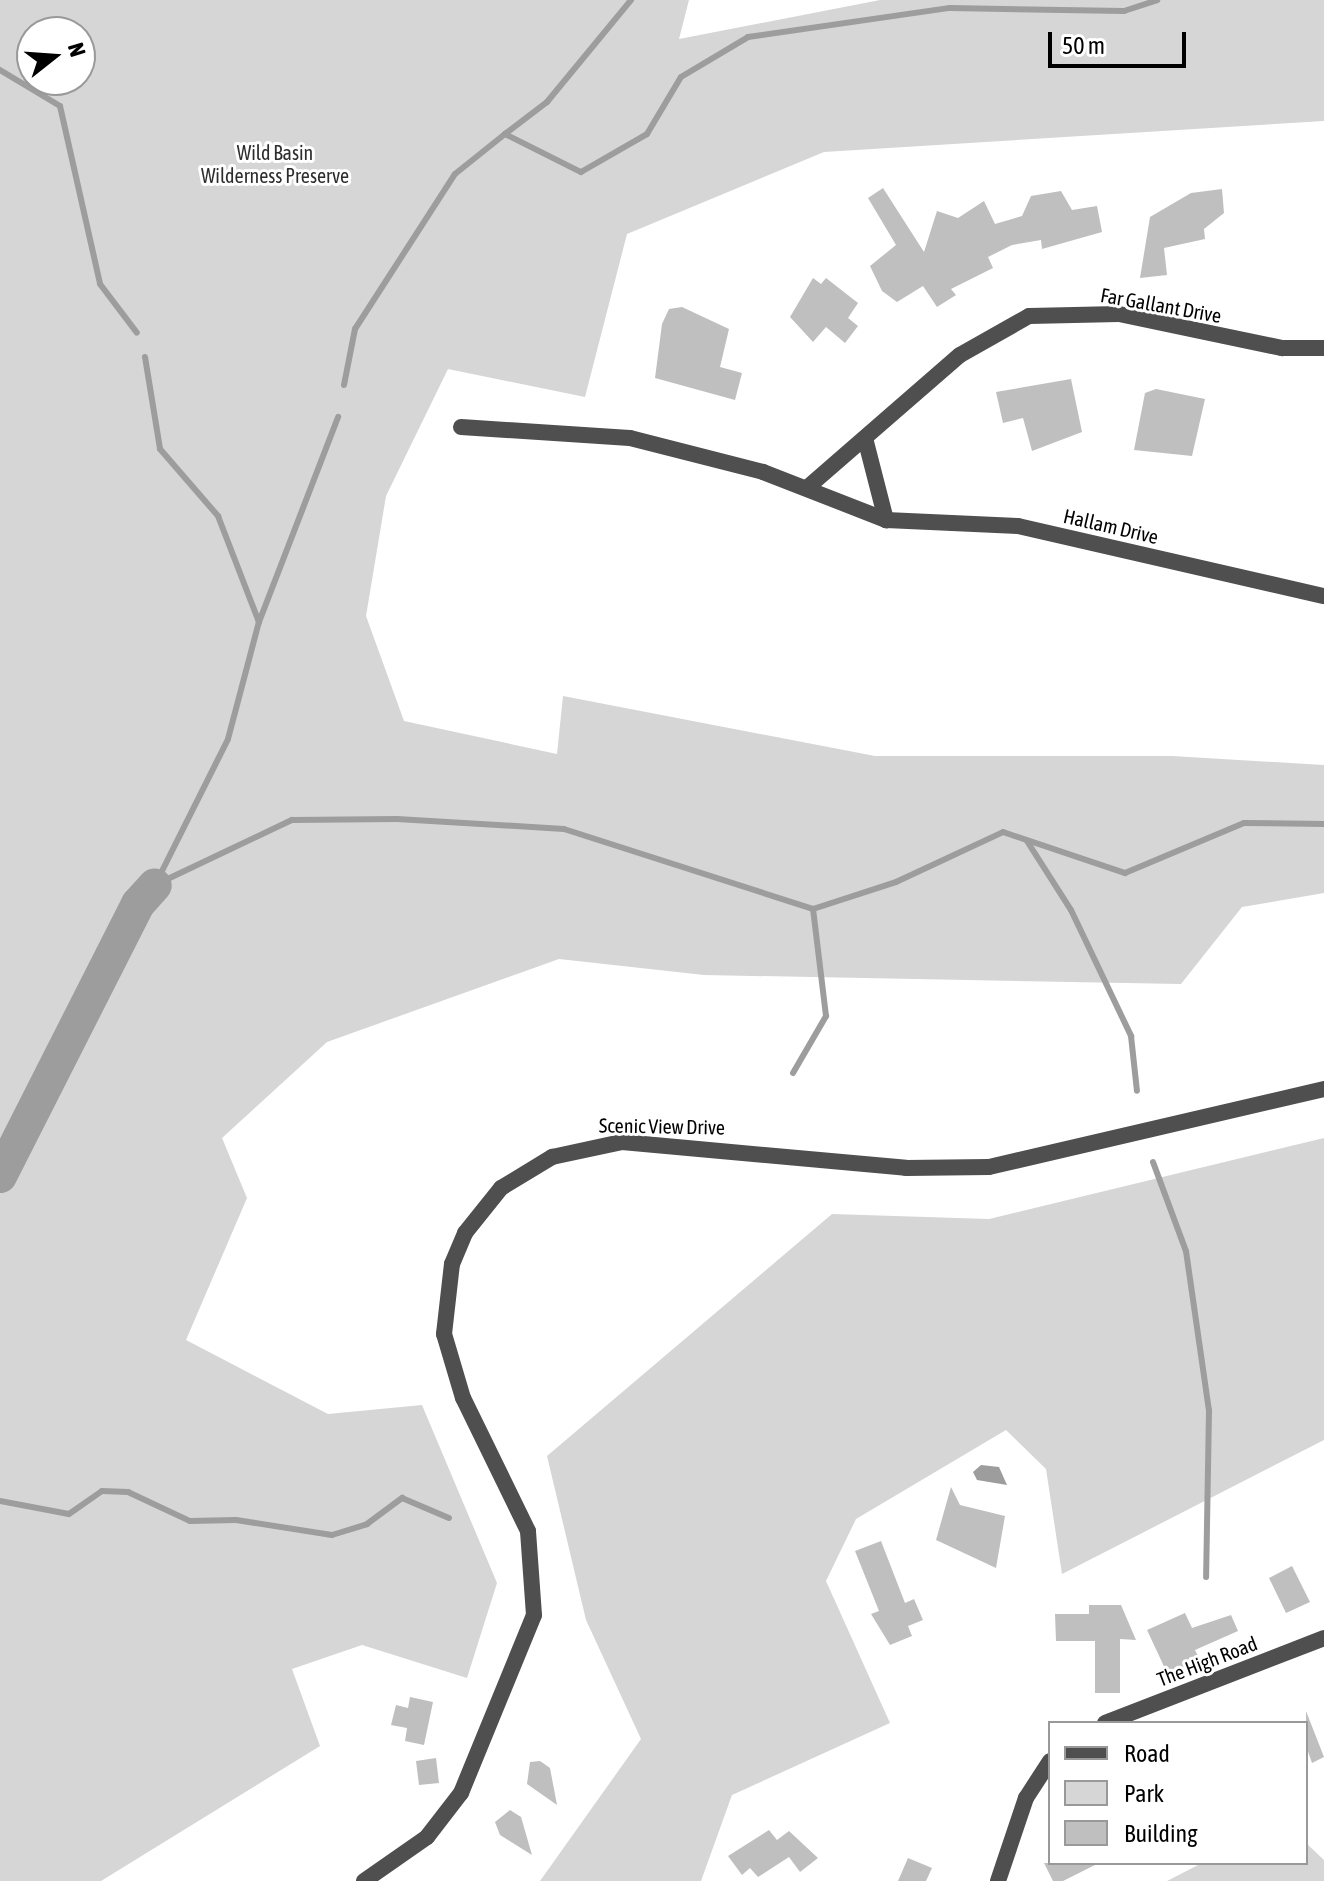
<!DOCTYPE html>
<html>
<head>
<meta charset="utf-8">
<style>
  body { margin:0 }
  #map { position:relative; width:1324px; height:1881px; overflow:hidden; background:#fff; font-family:"Asap Condensed",sans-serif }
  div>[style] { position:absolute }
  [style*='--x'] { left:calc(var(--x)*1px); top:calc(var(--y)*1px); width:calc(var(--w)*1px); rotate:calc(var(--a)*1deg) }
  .green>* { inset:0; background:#d6d6d6 }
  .water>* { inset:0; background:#9d9d9d }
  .stream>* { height:6px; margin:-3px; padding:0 3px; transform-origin:3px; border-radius:3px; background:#9d9d9d }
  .river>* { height:34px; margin:-17px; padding:0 17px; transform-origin:17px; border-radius:17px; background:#9d9d9d }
  .building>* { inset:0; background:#bfbfbf }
  .minor>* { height:16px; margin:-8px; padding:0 8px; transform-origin:8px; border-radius:8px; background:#4f4f4f }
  span { translate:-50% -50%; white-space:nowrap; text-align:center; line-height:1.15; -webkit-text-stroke:6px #fff; paint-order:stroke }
  .park-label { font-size:20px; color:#2d2d2d }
  .street-label { font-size:20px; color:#000 }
  .legend { position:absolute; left:1048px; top:1721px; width:260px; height:144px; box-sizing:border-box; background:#fff; border:2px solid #999; margin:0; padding:10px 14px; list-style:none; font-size:24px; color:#000 }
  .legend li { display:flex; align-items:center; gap:16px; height:40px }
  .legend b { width:40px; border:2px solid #999 }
  .north { position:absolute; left:16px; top:16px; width:80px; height:80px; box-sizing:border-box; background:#fff; border:2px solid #999; border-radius:50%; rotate:73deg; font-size:22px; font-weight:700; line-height:32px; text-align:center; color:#000 }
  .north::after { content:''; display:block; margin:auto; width:28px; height:36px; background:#000; clip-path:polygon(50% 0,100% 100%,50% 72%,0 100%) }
  .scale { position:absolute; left:1048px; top:32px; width:138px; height:36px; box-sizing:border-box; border:4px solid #000; border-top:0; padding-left:10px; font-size:24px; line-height:28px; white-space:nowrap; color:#000; -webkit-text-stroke:6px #fff; paint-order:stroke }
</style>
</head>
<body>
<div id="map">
  <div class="green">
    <div style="clip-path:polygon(evenodd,0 0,689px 0,679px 39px,880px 0,1324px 0,1324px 121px,824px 152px,627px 234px,585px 397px,448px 369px,386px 496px,366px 616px,404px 721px,557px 754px,563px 696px,875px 756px,1172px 756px,1324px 765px,1324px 893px,1242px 907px,1181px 984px,704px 975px,559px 959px,327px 1042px,222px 1138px,247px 1198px,186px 1340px,328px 1414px,422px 1405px,497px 1583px,467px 1678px,362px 1645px,292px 1669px,320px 1746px,101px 1881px,0 1881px,0 0,32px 32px,80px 32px,80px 80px,32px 80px,32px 32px)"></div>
    <div style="clip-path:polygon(1324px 1138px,1324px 1440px,1062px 1574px,1046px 1469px,1006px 1430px,856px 1519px,826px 1581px,890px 1723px,732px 1795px,701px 1881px,540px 1881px,641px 1739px,586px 1620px,547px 1456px,832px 1214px,989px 1219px)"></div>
    <div style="clip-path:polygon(1306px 1843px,1324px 1860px,1324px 1881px,1167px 1881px,1202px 1863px,1306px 1863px)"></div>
  </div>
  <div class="water">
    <div style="clip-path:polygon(981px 1465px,999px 1467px,1007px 1485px,977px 1480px,973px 1472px)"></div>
  </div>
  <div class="stream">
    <div style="--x:0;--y:70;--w:70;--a:31"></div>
    <div style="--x:60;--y:106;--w:182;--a:77.3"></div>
    <div style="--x:100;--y:284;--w:61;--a:52.9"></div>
    <div style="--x:505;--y:134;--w:53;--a:-37.3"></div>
    <div style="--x:547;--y:102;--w:132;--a:-50.5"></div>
    <div style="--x:145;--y:357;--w:93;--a:80.7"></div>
    <div style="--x:160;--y:449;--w:89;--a:49.1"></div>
    <div style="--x:218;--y:516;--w:114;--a:68.9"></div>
    <div style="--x:344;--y:385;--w:57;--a:-78.9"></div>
    <div style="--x:355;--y:329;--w:184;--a:-57.2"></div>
    <div style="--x:455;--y:174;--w:64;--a:-38.7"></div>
    <div style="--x:505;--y:134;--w:85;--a:26.6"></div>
    <div style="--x:581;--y:172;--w:76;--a:-29.9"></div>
    <div style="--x:647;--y:134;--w:66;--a:-59.2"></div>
    <div style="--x:681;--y:77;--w:78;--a:-30.8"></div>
    <div style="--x:748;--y:37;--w:204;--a:-8.2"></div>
    <div style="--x:950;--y:8;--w:174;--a:1"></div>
    <div style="--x:1124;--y:11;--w:35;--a:-18"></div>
    <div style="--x:1027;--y:841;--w:82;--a:57.5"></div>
    <div style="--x:1071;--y:910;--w:140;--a:64.5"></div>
    <div style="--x:1131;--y:1036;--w:55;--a:83.8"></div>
    <div style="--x:155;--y:885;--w:152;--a:-25.4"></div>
    <div style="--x:292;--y:820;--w:105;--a:-0.5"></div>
    <div style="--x:397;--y:819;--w:167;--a:3.4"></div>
    <div style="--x:564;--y:829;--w:262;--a:17.8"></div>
    <div style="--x:813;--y:909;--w:87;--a:-18"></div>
    <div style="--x:896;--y:882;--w:118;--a:-25"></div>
    <div style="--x:1003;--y:832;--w:129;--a:18.6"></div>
    <div style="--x:1125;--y:873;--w:129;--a:-22.8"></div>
    <div style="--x:1244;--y:823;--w:80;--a:0.7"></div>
    <div style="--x:155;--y:885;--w:163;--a:-63.4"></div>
    <div style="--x:228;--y:739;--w:121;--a:-75.2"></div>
    <div style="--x:259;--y:622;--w:220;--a:-68.9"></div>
    <div style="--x:793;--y:1073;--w:66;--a:-59.9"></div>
    <div style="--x:826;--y:1016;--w:108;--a:-96.9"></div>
    <div style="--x:1153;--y:1162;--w:95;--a:69.7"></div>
    <div style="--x:1186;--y:1251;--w:162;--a:81.8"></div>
    <div style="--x:1209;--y:1411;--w:166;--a:91"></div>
    <div style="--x:0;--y:1501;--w:70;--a:10.7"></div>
    <div style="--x:69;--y:1514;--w:40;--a:-34.9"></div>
    <div style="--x:102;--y:1491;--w:26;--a:2"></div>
    <div style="--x:128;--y:1492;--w:68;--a:25.1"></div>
    <div style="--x:190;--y:1521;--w:46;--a:-1.2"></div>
    <div style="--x:236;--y:1520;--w:97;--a:8.9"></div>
    <div style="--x:332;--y:1535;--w:37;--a:-17"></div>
    <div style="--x:367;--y:1524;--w:44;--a:-36.6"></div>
    <div style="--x:402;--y:1498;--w:51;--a:23.1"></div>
  </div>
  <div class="river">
    <div style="--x:0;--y:1176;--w:305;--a:-63.1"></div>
    <div style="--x:138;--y:904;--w:25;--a:-48"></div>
  </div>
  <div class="building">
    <div style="clip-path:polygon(883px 188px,924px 252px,937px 211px,958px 218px,984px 201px,995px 224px,1022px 216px,1031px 196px,1061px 191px,1072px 210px,1097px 206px,1102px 232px,1042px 249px,1041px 240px,1012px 245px,988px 257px,993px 268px,951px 289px,956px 295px,937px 307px,923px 286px,897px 302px,882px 291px,870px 266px,896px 245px,868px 198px)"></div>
    <div style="clip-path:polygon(1222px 189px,1224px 213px,1204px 229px,1205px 239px,1164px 248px,1167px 275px,1140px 278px,1150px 217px,1191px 193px)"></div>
    <div style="clip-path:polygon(813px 278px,821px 284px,826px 278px,858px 303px,848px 318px,858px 326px,845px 343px,826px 327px,813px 342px,790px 317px)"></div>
    <div style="clip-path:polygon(682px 307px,729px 329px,720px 367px,742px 373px,735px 400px,655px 378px,662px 324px,669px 309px)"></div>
    <div style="clip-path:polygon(1071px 379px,1082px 432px,1032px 451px,1023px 418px,1003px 423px,996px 392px)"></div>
    <div style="clip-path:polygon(1156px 389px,1205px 399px,1192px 456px,1134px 450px,1145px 393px)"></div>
    <div style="clip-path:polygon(951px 1487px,960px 1505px,1005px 1516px,996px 1568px,936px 1540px)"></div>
    <div style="clip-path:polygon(881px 1541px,905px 1603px,914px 1599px,923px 1620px,908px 1626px,912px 1636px,890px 1645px,871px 1614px,879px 1611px,855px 1551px)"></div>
    <div style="clip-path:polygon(1292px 1566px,1310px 1602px,1286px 1613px,1269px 1578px)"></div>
    <div style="clip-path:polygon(1089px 1605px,1121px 1605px,1136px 1640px,1120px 1639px,1120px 1693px,1095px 1693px,1095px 1641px,1056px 1641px,1055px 1614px,1089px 1614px)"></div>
    <div style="clip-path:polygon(1185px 1613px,1192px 1628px,1231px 1615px,1238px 1631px,1195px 1650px,1200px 1660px,1168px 1675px,1147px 1630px)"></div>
    <div style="clip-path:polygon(410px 1697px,433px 1702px,424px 1745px,405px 1741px,407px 1728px,391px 1725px,396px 1705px,408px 1708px)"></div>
    <div style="clip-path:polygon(1306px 1711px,1324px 1757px,1312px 1763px,1306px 1746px)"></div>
    <div style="clip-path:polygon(436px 1758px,439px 1783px,419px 1785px,416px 1761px)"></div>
    <div style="clip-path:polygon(540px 1761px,550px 1768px,557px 1805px,527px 1784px,530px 1762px)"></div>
    <div style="clip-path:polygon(510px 1810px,521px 1817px,532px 1855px,500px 1835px,495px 1822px)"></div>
    <div style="clip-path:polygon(769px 1830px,777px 1840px,789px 1831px,818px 1858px,800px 1872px,789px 1857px,758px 1877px,750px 1868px,742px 1875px,728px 1856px)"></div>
    <div style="clip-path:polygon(908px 1858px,932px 1868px,926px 1881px,898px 1881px)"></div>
    <div style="clip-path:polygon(1044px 1863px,1099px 1863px,1063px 1881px,1053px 1881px)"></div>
  </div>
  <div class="minor">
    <div style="--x:461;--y:427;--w:169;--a:3.7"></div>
    <div style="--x:630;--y:438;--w:137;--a:14.3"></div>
    <div style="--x:763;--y:472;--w:132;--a:21.3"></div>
    <div style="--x:886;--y:520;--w:132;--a:2.6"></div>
    <div style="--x:1018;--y:526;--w:314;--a:12.9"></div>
    <div style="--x:866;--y:442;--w:81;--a:75.6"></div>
    <div style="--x:808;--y:487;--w:201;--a:-41"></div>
    <div style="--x:960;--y:355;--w:79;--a:-29.5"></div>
    <div style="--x:1029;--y:316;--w:90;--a:-1.3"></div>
    <div style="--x:1119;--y:314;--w:167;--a:11.8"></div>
    <div style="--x:1282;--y:348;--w:42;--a:0"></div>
    <div style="--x:1105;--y:1723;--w:235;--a:-21.2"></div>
    <div style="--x:364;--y:1881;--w:77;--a:-34.9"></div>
    <div style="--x:427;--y:1837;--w:56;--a:-52.3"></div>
    <div style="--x:461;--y:1793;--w:192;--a:-67.7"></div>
    <div style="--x:534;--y:1615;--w:84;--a:-94.1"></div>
    <div style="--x:528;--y:1531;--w:148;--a:-116"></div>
    <div style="--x:463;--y:1398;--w:67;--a:-106.5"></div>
    <div style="--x:444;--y:1334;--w:70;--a:-83.5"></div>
    <div style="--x:452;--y:1264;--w:34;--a:-67"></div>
    <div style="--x:465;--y:1233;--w:58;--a:-51.3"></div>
    <div style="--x:501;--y:1188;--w:60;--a:-31.3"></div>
    <div style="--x:552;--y:1157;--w:72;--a:-12.1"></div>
    <div style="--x:622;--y:1142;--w:285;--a:5.2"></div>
    <div style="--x:906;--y:1168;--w:83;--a:-0.7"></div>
    <div style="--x:989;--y:1167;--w:344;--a:-13.1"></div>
    <div style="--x:998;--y:1881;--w:88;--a:-71.4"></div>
    <div style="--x:1026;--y:1798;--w:44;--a:-57"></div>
  </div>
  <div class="park-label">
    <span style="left:275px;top:164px">Wild Basin<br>Wilderness Preserve</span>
  </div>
  <div class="street-label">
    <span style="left:1161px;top:305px;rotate:10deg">Far Gallant Drive</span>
    <span style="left:1111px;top:526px;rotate:13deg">Hallam Drive</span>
    <span style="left:662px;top:1126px;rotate:1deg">Scenic View Drive</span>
    <span style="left:1207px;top:1661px;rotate:-21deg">The High Road</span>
  </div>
  <ul class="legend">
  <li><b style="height:10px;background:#4f4f4f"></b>Road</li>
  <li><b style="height:22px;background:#d6d6d6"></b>Park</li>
  <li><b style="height:22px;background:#bfbfbf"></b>Building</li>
  </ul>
  <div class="north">N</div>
  <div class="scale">50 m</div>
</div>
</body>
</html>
